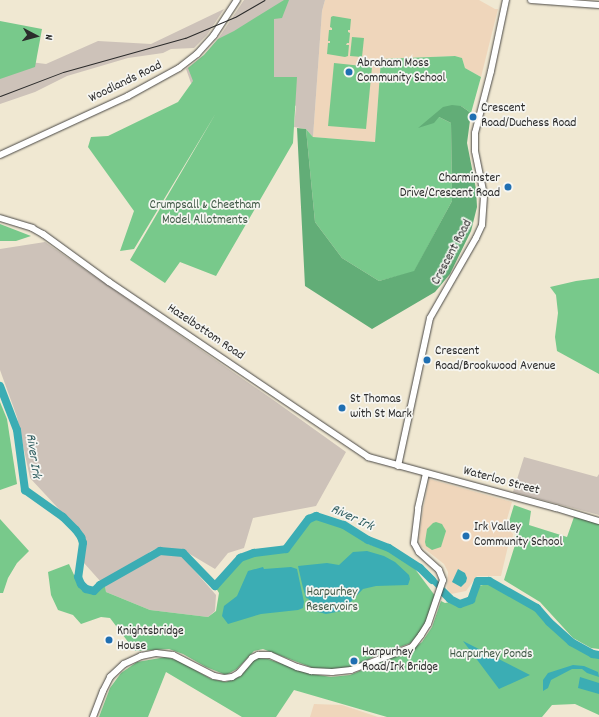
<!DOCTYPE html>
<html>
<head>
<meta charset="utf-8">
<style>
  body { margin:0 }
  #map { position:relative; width:599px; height:717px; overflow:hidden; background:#f0e8d2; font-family:Dekko,sans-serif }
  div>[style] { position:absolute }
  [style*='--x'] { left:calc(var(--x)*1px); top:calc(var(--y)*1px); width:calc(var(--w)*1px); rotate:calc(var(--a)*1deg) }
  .built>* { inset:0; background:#efd6bb }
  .industrial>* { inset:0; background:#cdc2b9 }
  .green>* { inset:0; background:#78c98b }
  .forest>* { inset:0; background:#62ad77 }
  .water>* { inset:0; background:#3badb4 }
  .river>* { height:8px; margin:-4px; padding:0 4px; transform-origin:4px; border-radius:4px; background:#3badb4 }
  .roads { filter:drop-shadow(0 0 1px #494744) drop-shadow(0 0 1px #494744) }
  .secondary>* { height:6px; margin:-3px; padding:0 3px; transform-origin:3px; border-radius:3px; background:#fff }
  .tram>* { height:1px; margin:-0.5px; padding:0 0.5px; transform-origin:0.5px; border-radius:0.5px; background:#2b2b2b }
  .dots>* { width:11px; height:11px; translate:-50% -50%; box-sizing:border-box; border:2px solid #f6f6f2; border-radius:50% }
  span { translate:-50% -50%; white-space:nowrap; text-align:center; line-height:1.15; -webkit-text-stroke:3.5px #f6f6f2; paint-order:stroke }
  .poi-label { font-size:13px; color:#2b2b2b }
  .left { translate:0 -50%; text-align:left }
  .right { translate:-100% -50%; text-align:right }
  .street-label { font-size:13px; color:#2b2b2b }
  .park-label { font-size:13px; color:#425a48 }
  .water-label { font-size:14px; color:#315f62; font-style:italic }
  .north { position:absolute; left:16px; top:16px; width:40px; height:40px; -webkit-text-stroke:3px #f6f6f2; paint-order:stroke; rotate:96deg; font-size:11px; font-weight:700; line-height:16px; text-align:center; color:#2b2b2b }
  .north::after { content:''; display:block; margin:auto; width:14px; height:18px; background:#2b2b2b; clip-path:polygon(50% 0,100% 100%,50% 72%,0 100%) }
</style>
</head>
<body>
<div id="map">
  <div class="built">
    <div style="clip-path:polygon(325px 0,479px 0,495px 9px,498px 9px,481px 77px,465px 68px,462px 58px,455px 56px,381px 59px,375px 142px,313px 137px,322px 11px)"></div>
    <div style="clip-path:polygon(429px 479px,512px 502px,505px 526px,513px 534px,512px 542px,508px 546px,501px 576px,477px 576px,466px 591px,451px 594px,447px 589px,448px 572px,444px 564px,421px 546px,419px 538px,423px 510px)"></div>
    <div style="clip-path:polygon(314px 704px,342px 705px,378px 717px,310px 717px)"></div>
  </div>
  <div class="industrial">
    <div style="clip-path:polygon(244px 0,325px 0,322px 11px,313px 137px,306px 129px,294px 127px,296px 106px,240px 73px,191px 83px,186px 69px,204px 55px,218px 39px)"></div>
    <div style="clip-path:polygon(224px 9px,207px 35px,194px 48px,171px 49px,163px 53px,128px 58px,67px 76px,35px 92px,0 104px,0 71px,30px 62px,46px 64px,98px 41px,151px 44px)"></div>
    <div style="clip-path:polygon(45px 242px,272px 399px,346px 452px,316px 506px,253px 518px,244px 548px,228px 553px,215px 569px,183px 550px,158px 548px,151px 551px,138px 562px,101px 582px,84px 563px,84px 536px,30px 478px,17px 417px,0 370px,0 249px)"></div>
    <div style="clip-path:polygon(524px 457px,597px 477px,599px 474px,599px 515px,513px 492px)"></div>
    <div style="clip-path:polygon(158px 553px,180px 554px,216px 595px,215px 611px,208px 617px,150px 610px,106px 592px,105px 586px,128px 571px,141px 565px)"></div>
  </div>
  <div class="green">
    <div style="clip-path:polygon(284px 0,289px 0,282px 18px,274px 19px,274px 77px,297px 77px,293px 143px,216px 276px,180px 262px,165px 283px,130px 260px,216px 113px,134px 249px,120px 251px,134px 211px,88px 147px,91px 137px,108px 136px,178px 102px,193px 81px,188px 68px,204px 55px,218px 39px,234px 31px)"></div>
    <div style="clip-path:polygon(333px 16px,351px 19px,350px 30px,348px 30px,348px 32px,350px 33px,349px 43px,347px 43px,346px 45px,349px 45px,348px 56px,345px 57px,327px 54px,328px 43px,330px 43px,330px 41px,328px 41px,329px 30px,332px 30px,332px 28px,330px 27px,331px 17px)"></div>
    <div style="clip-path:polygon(0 21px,42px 29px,35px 67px,0 79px)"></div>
    <div style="clip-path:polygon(352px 37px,364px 38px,362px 57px,350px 56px)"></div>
    <div style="clip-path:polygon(455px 56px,462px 58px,465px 68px,481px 77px,471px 113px,461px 106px,439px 117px,451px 123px,452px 201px,414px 272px,379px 281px,342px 258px,315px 222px,306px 129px,313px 137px,375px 142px,381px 59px)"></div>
    <div style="clip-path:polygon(334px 63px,372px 67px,366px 129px,328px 126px)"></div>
    <div style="clip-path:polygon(0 224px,31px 236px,16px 241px,0 241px)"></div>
    <div style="clip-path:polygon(599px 278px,599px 374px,557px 351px,555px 337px,558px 313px,556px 295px,550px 287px,576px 281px)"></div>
    <div style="clip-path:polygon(0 402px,7px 419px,17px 484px,0 490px)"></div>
    <div style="clip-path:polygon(514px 505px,531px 511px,529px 525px,567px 537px,574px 517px,599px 523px,599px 649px,591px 648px,573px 638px,540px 602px,504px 580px,515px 545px,516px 533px,508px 525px)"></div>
    <div style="clip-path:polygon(0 519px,29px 551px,17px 563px,8px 578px,3px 593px,0 593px)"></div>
    <div style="clip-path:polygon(317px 519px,343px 528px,368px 544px,390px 551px,415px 569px,436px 597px,423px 628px,411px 643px,375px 656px,352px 668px,336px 670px,313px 668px,263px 649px,254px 651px,237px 669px,226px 675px,206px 667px,183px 654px,169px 649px,135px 651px,110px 618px,101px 617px,81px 624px,73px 615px,58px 610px,51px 595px,48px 572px,69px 564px,80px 588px,100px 588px,105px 586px,106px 592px,150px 610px,208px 617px,216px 611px,219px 593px,216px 588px,241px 560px,253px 555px,287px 551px,309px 522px)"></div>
    <div style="clip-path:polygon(436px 522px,442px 524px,446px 531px,441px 547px,432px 550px,426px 546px,425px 542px,427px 529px,433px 523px)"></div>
    <div style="clip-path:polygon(488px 584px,535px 609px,570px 645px,592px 657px,599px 657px,599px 715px,575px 704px,552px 705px,542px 717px,387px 717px,294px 690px,276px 717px,242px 717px,166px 672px,148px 717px,99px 717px,110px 688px,121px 673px,137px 662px,166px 657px,179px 661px,211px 679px,226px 682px,241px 676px,255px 658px,268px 659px,312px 674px,331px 677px,350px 675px,414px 648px,422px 642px,432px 627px,441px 601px,445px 603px,466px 599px,478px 586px)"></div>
  </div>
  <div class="forest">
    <div style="clip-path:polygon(452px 105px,461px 106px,471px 113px,467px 143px,476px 189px,477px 207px,471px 231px,450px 274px,435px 292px,372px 329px,305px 286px,297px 128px,306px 129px,315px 222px,342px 258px,379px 281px,414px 271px,452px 201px,451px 123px,439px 117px,434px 123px,418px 128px,443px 107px)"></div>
  </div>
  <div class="water">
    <div style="clip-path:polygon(367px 551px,384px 556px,395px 562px,409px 575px,410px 579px,408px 585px,376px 586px,363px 589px,342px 611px,326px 614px,307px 609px,309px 599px,306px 598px,303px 588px,298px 566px,327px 563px,339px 565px,353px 552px)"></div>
    <div style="clip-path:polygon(263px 567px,264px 569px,291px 567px,297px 569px,304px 602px,303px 608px,298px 610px,261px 614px,228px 624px,222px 616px,224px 606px,237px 596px,248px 571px)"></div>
    <div style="clip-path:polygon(458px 569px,465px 573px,467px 578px,466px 582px,461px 587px,452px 582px)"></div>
    <div style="clip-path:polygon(427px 570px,453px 596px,450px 602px,424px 575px)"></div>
    <div style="clip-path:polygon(463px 641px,530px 675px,499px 689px)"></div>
    <div style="clip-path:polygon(573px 665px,584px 666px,598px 672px,599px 677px,587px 673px,582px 669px,572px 669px,551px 680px,548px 688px,543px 691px,543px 680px,548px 673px)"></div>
    <div style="clip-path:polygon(580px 677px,599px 683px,599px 694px,578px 688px)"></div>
  </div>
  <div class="river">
    <div style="--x:0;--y:386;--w:47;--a:68.9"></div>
    <div style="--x:17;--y:430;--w:61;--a:82.4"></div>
    <div style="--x:25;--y:490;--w:47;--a:35.4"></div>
    <div style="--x:63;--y:517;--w:18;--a:45"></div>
    <div style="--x:76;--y:530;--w:9;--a:54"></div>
    <div style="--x:81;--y:537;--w:6;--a:72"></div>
    <div style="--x:83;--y:543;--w:34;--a:98"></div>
    <div style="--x:78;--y:577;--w:8;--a:67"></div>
    <div style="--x:81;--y:584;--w:7;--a:45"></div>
    <div style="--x:86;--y:589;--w:8;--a:14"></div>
    <div style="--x:94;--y:591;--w:8;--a:-45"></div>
    <div style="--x:100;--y:585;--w:69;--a:-29.5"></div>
    <div style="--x:160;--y:551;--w:23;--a:5"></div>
    <div style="--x:183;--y:553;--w:46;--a:45.9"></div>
    <div style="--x:215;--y:586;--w:38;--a:-48"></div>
    <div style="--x:240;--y:558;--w:15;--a:-20"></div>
    <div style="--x:254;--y:553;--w:32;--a:-7"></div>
    <div style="--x:286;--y:549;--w:38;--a:-53"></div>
    <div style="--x:309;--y:519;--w:8;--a:-23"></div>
    <div style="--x:316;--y:516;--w:29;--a:18"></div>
    <div style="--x:344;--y:525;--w:28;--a:32"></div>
    <div style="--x:368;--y:540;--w:22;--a:21"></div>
    <div style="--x:389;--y:548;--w:37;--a:33"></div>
    <div style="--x:420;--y:568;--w:17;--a:45"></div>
    <div style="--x:444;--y:593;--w:8;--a:45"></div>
    <div style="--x:450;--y:599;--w:11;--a:27"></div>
    <div style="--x:460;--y:604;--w:12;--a:-20"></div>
    <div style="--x:471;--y:600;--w:20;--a:-70"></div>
    <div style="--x:478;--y:581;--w:11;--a:0"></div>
    <div style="--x:489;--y:581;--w:55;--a:29.4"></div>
    <div style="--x:537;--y:608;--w:18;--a:49"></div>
    <div style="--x:549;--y:622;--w:30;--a:42"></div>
    <div style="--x:571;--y:642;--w:25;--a:29"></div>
    <div style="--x:593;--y:654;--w:6;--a:9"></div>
  </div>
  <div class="roads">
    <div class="secondary">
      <div style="--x:531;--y:0;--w:68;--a:4.2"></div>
      <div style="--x:0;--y:155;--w:141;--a:-24.7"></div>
      <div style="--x:128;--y:96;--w:58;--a:-28.8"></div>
      <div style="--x:179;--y:68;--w:23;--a:-38"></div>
      <div style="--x:197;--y:54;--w:25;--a:-48"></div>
      <div style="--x:214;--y:35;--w:42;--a:-56.7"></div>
      <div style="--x:0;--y:218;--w:34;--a:17"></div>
      <div style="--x:32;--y:228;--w:13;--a:29"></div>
      <div style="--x:43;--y:234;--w:82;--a:36"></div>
      <div style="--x:109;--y:282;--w:313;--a:34"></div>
      <div style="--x:368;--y:457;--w:195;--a:15.2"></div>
      <div style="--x:556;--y:508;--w:45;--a:16.8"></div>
      <div style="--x:398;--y:466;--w:151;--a:-77.8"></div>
      <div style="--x:430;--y:318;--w:92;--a:-60.1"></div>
      <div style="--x:476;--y:238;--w:14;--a:-65"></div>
      <div style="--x:482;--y:225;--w:30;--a:-86"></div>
      <div style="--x:484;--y:195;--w:45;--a:-101.6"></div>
      <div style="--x:475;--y:151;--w:18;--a:-90"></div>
      <div style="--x:475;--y:133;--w:64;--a:-75.5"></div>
      <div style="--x:491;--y:71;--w:73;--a:-78.1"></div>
      <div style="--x:93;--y:717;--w:28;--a:-69"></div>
      <div style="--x:103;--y:691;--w:16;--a:-63"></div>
      <div style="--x:110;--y:677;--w:19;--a:-43"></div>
      <div style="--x:124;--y:664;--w:19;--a:-25"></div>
      <div style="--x:141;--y:656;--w:15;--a:-11"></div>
      <div style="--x:156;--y:653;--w:17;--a:7"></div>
      <div style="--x:173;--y:655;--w:46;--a:27.1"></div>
      <div style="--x:214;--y:676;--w:10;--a:11"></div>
      <div style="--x:224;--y:678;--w:8;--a:-7"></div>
      <div style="--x:232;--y:677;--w:8;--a:-30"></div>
      <div style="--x:239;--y:673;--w:20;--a:-49"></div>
      <div style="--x:252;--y:658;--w:7;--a:-27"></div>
      <div style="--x:258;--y:655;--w:12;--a:0"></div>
      <div style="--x:270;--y:655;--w:30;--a:24"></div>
      <div style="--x:297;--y:667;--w:15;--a:16"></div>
      <div style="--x:311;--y:671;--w:21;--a:3"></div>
      <div style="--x:332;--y:672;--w:19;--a:-6"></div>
      <div style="--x:351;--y:670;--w:65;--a:-20.7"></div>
      <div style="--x:412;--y:647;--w:15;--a:-53"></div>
      <div style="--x:421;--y:635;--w:13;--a:-58"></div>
      <div style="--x:428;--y:624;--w:46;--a:-71.2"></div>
      <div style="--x:443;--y:580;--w:11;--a:-112"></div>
      <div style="--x:439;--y:570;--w:27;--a:-138"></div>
      <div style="--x:419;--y:552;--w:10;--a:-119"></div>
      <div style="--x:414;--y:543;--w:35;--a:-83"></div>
      <div style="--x:418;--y:508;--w:35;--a:-77"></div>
    </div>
  </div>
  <div class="tram">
    <div style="--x:0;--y:96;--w:67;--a:-20.9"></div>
    <div style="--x:63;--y:72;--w:127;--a:-15.6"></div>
    <div style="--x:185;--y:38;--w:54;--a:-22.8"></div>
    <div style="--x:235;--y:17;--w:34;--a:-30"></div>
  </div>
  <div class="dots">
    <div style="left:349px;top:72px;background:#1f6fb2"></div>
    <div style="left:473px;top:117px;background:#1f6fb2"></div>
    <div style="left:508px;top:187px;background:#1f6fb2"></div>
    <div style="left:427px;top:360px;background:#1f6fb2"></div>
    <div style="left:342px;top:408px;background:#1f6fb2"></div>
    <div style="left:466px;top:536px;background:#1f6fb2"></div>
    <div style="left:109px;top:640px;background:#1f6fb2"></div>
    <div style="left:354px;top:661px;background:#1f6fb2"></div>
  </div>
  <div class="poi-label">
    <span class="left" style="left:357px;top:72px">Abraham Moss<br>Community School</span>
    <span class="left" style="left:481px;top:117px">Crescent<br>Road/Duchess Road</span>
    <span class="right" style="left:500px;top:187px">Charminster<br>Drive/Crescent Road</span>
    <span class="left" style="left:435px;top:360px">Crescent<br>Road/Brookwood Avenue</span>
    <span class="left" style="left:350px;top:408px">St Thomas<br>with St Mark</span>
    <span class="left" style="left:474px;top:536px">Irk Valley<br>Community School</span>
    <span class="left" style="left:117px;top:640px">Knightsbridge<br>House</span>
    <span class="left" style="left:362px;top:661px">Harpurhey<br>Road/Irk Bridge</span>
  </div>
  <div class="street-label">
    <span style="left:126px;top:83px;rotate:-26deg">Woodlands Road</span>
    <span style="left:453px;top:253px;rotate:-62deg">Crescent Road</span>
    <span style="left:205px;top:333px;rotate:34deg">Hazelbottom Road</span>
    <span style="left:501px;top:482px;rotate:15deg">Waterloo Street</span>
  </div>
  <div class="park-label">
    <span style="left:205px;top:214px">Crumpsall &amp; Cheetham<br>Model Allotments</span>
    <span style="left:332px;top:601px">Harpurhey<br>Reservoirs</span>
    <span style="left:491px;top:655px">Harpurhey Ponds</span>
  </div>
  <div class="water-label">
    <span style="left:33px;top:456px;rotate:82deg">River Irk</span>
    <span style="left:352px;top:518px;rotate:25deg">River Irk</span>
  </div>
  <div class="north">N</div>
</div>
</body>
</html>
